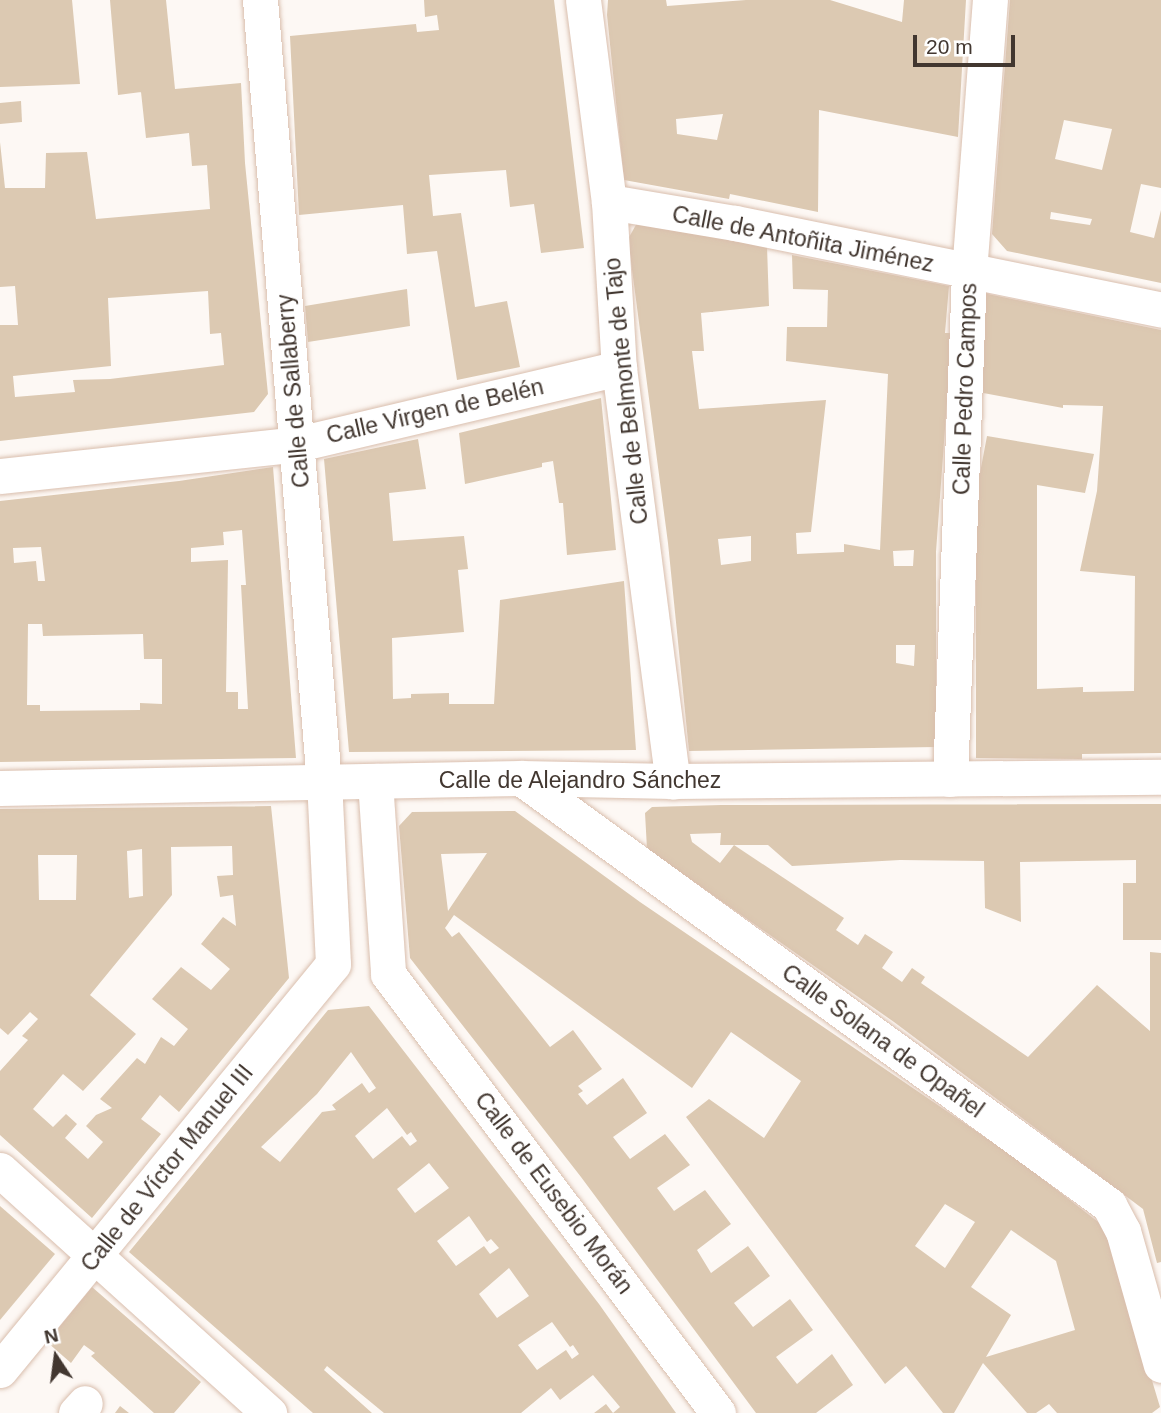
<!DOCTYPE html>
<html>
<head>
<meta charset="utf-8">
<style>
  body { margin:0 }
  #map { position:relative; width:1161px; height:1413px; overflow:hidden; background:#fdf8f4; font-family:Helvetica,sans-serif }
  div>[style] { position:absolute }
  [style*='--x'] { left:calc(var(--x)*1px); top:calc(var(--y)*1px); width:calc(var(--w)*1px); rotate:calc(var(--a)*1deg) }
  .building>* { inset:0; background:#dcc9b2 }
  .roads { filter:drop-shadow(0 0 2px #d9bead) drop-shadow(0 0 2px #d9bead) }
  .minor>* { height:35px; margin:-17.5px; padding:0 17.5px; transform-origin:17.5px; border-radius:17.5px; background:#fff }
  span { translate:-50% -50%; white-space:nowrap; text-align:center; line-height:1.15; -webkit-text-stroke:7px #fff; paint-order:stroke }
  .street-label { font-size:23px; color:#423730 }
  .north { position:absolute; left:21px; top:1322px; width:70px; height:70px; -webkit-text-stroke:5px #fff; paint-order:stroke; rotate:347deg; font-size:19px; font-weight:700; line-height:28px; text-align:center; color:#423730 }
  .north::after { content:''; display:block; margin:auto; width:24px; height:32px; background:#423730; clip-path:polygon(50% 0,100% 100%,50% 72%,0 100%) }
  .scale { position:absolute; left:913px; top:35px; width:102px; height:32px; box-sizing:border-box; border:4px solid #423730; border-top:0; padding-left:9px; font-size:21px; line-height:24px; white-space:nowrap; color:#423730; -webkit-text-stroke:5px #fff; paint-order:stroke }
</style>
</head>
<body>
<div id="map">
  <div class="building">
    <div style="clip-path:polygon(0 0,72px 0,80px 84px,0 87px)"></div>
    <div style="clip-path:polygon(evenodd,110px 0,166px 0,175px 89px,241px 83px,245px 163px,268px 394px,254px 412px,0 441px,0 325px,18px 325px,15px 286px,0 287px,0 142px,5px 188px,45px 188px,46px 153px,87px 152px,96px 219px,210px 209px,207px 165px,192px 166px,189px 133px,146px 138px,141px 92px,118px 95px,110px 0,208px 291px,210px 334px,221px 333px,224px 365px,110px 379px,73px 380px,75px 392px,15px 397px,13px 376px,111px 366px,108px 298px,208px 291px)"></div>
    <div style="clip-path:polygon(424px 0,554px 0,584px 248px,541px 253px,534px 204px,510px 207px,506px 170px,429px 175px,433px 216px,461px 213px,475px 307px,507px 301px,520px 367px,457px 380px,437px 251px,407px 254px,403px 205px,299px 215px,290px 36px,416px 24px,417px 32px,439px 30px,437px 15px,425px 17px)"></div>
    <div style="clip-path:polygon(evenodd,608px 0,666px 0,667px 6px,746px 0,830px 0,902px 22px,904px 0,966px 0,958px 137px,819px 110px,818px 212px,730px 194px,729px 199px,624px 180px,607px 15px,608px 0,723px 114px,717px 140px,677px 134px,676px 119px,723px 114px)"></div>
    <div style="clip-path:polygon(evenodd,1010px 0,1161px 0,1161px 188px,1141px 184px,1130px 232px,1154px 238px,1161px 210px,1161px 283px,1007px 251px,992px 234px,1010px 0,1064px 120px,1112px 129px,1102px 170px,1055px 159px,1064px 120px,1010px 0,1051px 212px,1092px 219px,1090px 225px,1050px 219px,1051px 212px)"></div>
    <div style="clip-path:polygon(21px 101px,22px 122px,0 124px,0 103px)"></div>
    <div style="clip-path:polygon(evenodd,637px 223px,767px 246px,769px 306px,701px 313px,704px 351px,692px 351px,699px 409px,826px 400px,811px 532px,796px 533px,797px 554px,844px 552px,844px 544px,880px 550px,888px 374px,786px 361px,787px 327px,827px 327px,828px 290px,793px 289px,792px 255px,949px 286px,945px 333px,952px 333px,936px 552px,936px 747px,689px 751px,668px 543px,628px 239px,637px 223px,751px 536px,751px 561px,721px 565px,718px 539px,751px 536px,637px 223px,914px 550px,913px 566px,894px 566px,893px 551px,914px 550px,637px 223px,896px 645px,915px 645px,914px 666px,896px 663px,896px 645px)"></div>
    <div style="clip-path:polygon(407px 289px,410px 326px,308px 342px,305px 306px)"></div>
    <div style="clip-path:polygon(983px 293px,1161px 330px,1161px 753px,1082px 754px,1082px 759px,976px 758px,976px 471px,980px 473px,987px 436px,1094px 454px,1085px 493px,1037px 485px,1037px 689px,1083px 687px,1083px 692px,1134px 691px,1135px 576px,1080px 571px,1097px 491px,1103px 406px,1063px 405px,1063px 408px,978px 392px)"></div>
    <div style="clip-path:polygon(601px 398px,616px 550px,567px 555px,563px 503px,559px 503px,553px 461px,542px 463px,542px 467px,465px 484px,459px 433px)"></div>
    <div style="clip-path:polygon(418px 439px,426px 489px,389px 493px,393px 541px,464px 536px,468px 569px,458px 570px,464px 632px,392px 638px,393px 699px,411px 698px,411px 694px,449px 693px,449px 704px,494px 704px,500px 600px,624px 581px,636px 750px,349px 752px,324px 459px)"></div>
    <div style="clip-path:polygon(evenodd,273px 467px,296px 758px,0 762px,0 501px,179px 481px,273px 467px,242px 530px,246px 585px,241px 585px,248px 709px,238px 709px,238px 692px,226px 692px,228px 560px,191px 562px,191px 548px,224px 545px,223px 532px,242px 530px,273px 467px,41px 547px,45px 581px,38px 581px,36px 561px,14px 563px,13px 548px,41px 547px,273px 467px,28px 624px,42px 624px,43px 636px,143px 634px,144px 659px,162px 659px,162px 704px,140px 703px,140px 710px,40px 711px,40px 705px,27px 705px,28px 624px)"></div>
    <div style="clip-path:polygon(evenodd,1161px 804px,1161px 940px,1123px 940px,1123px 883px,1136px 883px,1136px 860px,1020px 862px,1021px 922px,985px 908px,984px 861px,900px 860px,792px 866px,768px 845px,734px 845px,844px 918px,836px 930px,858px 945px,865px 934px,893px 952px,882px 968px,902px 982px,912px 968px,925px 977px,921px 983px,1028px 1057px,1097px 985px,1150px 1031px,1150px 952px,1161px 953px,1161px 1262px,1157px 1263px,1143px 1209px,894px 1022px,647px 849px,645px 813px,652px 807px,721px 805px,1161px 804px,721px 833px,720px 845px,734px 845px,720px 863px,692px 842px,690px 834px,721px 833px)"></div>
    <div style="clip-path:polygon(evenodd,271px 806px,289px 978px,179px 1112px,160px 1095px,141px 1119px,161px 1134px,92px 1218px,0 1135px,0 1071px,28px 1040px,22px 1036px,38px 1019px,30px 1012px,8px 1035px,0 1028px,0 809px,271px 806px,232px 846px,233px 875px,217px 876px,220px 897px,233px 895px,236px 926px,223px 917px,201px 944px,230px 969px,211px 990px,181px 967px,152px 999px,188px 1029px,174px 1046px,161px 1037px,145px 1064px,137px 1058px,100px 1099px,112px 1108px,96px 1115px,86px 1126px,103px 1142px,88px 1159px,65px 1138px,77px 1124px,66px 1114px,53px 1127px,33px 1109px,63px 1074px,83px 1091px,136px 1034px,90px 995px,172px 895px,171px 847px,232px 846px,271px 806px,142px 849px,143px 896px,129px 898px,127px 851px,142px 849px,271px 806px,38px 855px,77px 855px,76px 900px,39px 900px,38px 855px)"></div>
    <div style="clip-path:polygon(evenodd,515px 811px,640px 902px,1017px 1159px,1106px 1228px,1160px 1407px,1152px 1413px,1057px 1413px,1049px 1404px,1036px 1413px,1027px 1413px,983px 1363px,954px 1413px,943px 1413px,906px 1366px,885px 1384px,686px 1117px,709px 1099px,764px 1138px,801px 1081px,731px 1032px,692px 1088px,454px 915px,445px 928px,452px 937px,459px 932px,550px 1047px,573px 1030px,602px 1069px,578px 1086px,583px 1091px,578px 1094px,587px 1105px,623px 1078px,647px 1113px,613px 1137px,630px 1159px,665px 1134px,690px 1165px,657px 1188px,674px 1211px,705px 1190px,731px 1224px,697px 1250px,711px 1273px,748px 1246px,770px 1276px,734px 1303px,753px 1327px,790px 1299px,813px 1330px,776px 1357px,797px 1384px,832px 1354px,853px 1385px,816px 1413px,756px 1413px,581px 1177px,410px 958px,399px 826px,412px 812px,515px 811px,487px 853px,448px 911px,441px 854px,487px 853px,515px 811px,945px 1204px,975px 1222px,945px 1268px,915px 1246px,945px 1204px,515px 811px,1011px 1230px,1056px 1261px,1075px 1330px,986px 1357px,1011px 1315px,971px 1287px,1011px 1230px)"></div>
    <div style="clip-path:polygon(evenodd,369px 1006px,599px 1304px,676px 1413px,594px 1413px,606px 1404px,613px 1413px,620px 1407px,593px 1375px,560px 1400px,551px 1388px,521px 1413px,384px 1413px,327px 1366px,324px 1370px,372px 1413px,313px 1413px,129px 1252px,328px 1010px,369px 1006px,351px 1052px,376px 1088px,369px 1093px,362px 1083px,332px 1105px,336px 1110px,322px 1112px,280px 1162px,261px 1147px,317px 1094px,351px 1052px,369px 1006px,387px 1108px,407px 1135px,411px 1132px,417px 1141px,410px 1146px,402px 1136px,373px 1159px,355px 1136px,387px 1108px,369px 1006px,429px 1163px,449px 1188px,415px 1213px,397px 1189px,429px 1163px,369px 1006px,469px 1216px,487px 1242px,491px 1239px,499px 1248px,490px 1254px,484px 1246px,456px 1266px,437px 1241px,469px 1216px,369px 1006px,509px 1268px,529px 1296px,497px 1318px,479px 1294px,509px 1268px,369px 1006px,552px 1322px,570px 1347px,573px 1345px,579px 1354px,572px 1359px,566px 1350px,537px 1370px,518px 1345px,552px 1322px)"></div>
    <div style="clip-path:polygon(0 1206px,55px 1254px,0 1320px)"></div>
    <div style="clip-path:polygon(92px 1287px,201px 1382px,174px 1413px,154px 1413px,91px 1356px,95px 1353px,84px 1345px,71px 1363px,47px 1342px)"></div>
    <div style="clip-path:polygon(120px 1406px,129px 1413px,115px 1413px)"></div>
  </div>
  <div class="roads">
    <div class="minor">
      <div style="--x:583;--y:0;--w:204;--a:82.7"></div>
      <div style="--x:609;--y:202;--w:166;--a:86.6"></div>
      <div style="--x:619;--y:368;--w:417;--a:82.6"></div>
      <div style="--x:609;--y:202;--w:128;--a:9.5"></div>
      <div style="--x:735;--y:223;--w:435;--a:11.5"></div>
      <div style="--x:0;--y:476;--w:300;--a:-6.1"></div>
      <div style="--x:298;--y:444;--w:330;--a:-13.3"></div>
      <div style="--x:521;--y:778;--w:727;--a:35.99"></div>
      <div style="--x:1109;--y:1205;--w:30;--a:62"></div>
      <div style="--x:1123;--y:1231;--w:139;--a:74.2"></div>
      <div style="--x:950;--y:779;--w:507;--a:-87.85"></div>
      <div style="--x:969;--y:272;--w:273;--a:-85.6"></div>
      <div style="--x:375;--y:781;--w:193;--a:86.1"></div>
      <div style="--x:0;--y:788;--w:521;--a:-1.1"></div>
      <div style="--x:521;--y:778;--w:152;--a:1.1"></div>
      <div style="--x:673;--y:781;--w:488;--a:-0.5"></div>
      <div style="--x:388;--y:974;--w:549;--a:53.07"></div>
      <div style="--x:0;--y:1170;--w:363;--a:42.1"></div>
      <div style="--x:0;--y:1370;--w:525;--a:-50.64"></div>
      <div style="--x:333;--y:964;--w:181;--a:-92.8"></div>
      <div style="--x:324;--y:783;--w:786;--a:-94.67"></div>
      <div style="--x:76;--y:1413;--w:13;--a:-48"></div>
    </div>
  </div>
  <div class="street-label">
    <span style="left:803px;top:239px;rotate:11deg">Calle de Antoñita Jiménez</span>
    <span style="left:965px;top:389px;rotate:-88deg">Calle Pedro Campos</span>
    <span style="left:293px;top:391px;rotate:-95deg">Calle de Sallaberry</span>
    <span style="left:626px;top:391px;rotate:-96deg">Calle de Belmonte de Tajo</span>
    <span style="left:435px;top:411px;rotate:-13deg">Calle Virgen de Belén</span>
    <span style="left:580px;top:780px">Calle de Alejandro Sánchez</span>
    <span style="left:883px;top:1041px;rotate:36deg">Calle Solana de Opañel</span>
    <span style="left:167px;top:1168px;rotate:-51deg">Calle de Víctor Manuel III</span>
    <span style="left:554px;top:1193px;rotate:53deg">Calle de Eusebio Morán</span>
  </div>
  <div class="north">N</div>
  <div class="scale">20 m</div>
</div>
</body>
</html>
